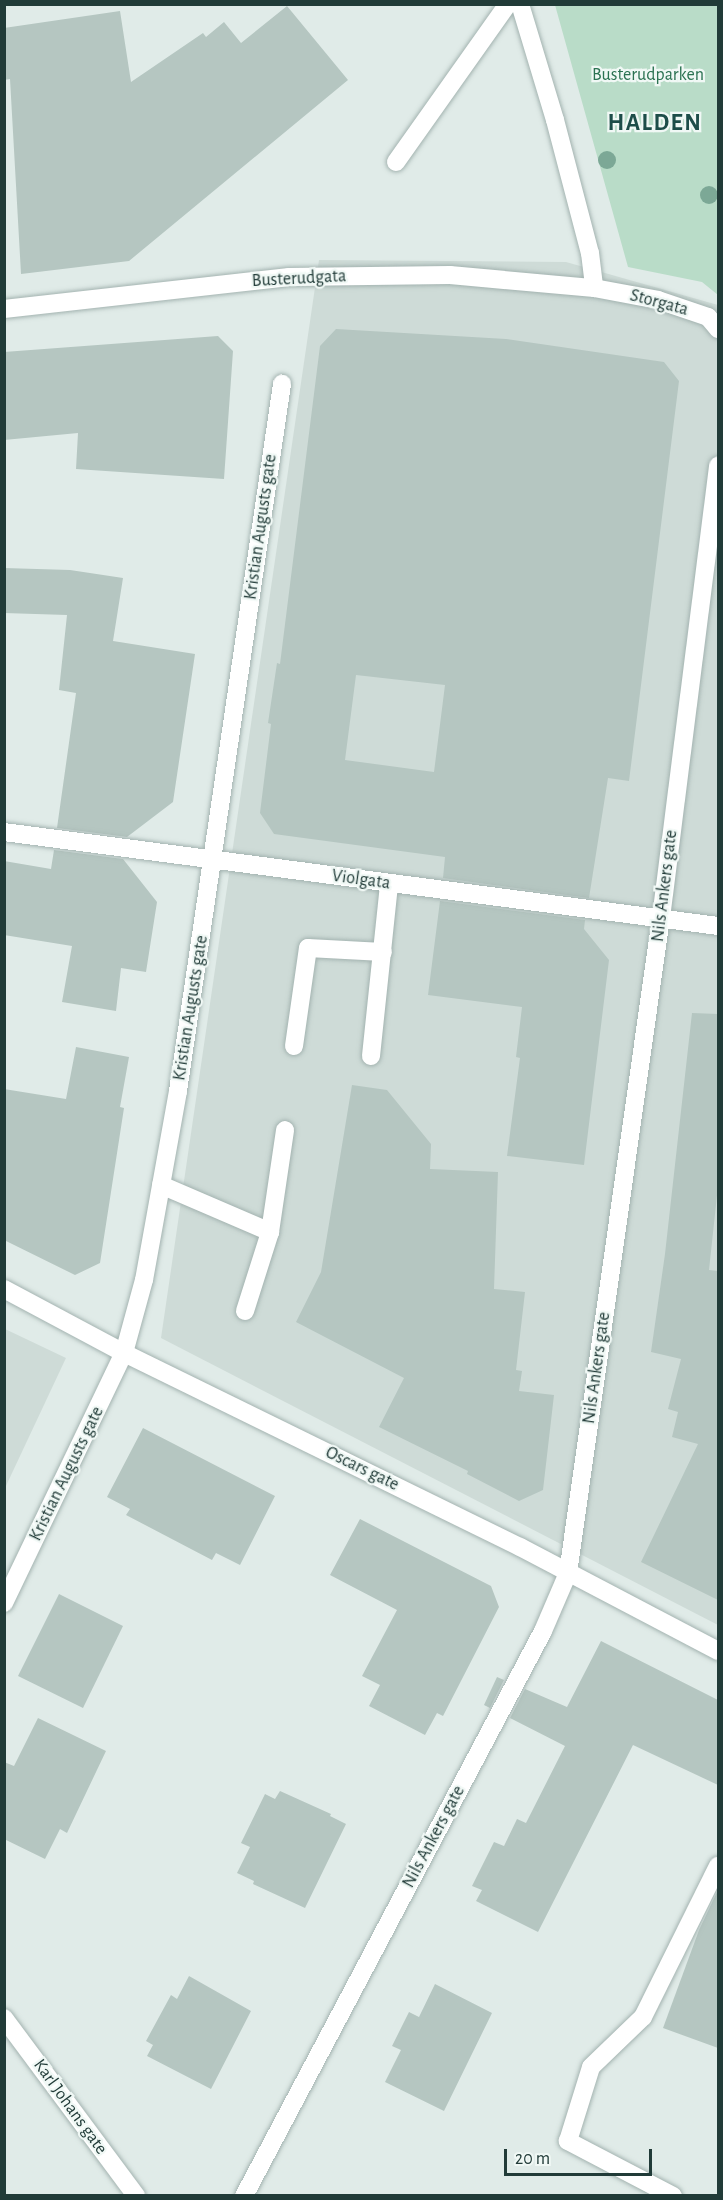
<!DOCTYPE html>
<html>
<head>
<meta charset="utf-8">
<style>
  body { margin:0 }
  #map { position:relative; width:723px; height:2200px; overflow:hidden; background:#e0ebe8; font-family:"Alegreya Sans",sans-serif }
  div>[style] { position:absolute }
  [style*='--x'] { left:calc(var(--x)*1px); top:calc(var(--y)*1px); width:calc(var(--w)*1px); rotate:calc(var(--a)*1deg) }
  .built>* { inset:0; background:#cedbd7 }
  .green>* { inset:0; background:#b9dcc8 }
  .building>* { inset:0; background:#b5c6c1 }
  .roads { filter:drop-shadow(0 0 2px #a3b3b0) drop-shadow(0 0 2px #a3b3b0) }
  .service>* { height:18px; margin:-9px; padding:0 9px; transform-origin:9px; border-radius:9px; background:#fff }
  .minor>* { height:18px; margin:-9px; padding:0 9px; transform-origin:9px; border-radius:9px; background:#fff }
  .trees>* { width:18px; height:18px; margin:-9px; border-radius:50%; background:#7ca896 }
  span { translate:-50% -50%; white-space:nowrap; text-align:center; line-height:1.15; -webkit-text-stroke:4.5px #f0f8f5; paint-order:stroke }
  .park-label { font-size:18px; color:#2b7252 }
  .street-label { font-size:18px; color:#213b38 }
  .district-label { font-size:24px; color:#1d4d49; font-weight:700; letter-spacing:1.5px }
  .frame { position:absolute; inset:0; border:6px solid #213b38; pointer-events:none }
  .scale { position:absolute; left:504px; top:2149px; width:148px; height:27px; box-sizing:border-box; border:3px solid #213b38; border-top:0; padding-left:8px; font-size:18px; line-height:21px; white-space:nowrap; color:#213b38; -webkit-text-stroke:4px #f0f8f5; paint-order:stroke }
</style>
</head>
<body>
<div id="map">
  <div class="built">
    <div style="clip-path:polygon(319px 260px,566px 262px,718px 305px,718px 1625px,161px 1338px)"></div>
    <div style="clip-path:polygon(5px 1329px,66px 1358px,5px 1488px)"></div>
  </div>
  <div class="green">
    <div style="clip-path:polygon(555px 5px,718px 5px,718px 295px,702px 282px,628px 267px)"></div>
  </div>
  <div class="building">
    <div style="clip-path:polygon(287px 6px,348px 80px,129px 261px,21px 274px,10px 79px,4px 80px,4px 28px,120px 11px,131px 82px,203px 33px,206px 37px,224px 22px,241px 43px)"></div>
    <div style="clip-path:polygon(evenodd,336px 329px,506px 339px,664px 362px,679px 381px,629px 781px,608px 778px,589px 898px,443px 878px,445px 857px,274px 834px,260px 813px,271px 724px,268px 723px,277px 663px,280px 664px,320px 346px,336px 329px,356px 675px,445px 685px,434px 772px,345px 760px,356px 675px)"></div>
    <div style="clip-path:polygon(218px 336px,233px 351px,224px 479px,76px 469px,78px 433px,4px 440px,4px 352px)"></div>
    <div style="clip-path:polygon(4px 568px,70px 570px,123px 578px,113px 641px,195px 654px,173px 802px,127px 837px,57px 828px,76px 693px,59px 690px,67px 615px,4px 613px)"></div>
    <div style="clip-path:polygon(54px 850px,123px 859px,157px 902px,146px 972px,121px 968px,116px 1011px,62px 1002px,72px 946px,4px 935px,4px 861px,51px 869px)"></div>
    <div style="clip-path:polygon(440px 901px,585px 920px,584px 929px,609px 960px,584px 1165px,507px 1156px,520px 1058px,516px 1057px,522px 1007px,428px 995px)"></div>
    <div style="clip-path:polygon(692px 1013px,718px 1014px,718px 1186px,709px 1270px,718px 1271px,718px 1600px,641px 1562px,698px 1444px,672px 1437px,678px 1412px,668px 1409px,681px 1359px,651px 1352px,665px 1254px)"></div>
    <div style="clip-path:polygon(76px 1047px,129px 1057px,120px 1107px,124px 1108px,100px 1263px,75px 1275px,4px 1240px,4px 1089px,66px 1099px)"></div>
    <div style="clip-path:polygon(352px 1085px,387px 1090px,431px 1144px,430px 1169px,498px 1172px,494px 1289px,525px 1292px,516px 1370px,522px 1371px,519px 1391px,554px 1395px,543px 1490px,519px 1501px,467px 1474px,468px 1471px,379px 1427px,404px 1378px,296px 1322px,321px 1272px)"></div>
    <div style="clip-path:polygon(143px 1428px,275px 1496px,240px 1565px,216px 1553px,212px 1560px,126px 1515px,130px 1509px,107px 1497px)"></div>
    <div style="clip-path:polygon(360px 1519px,491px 1586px,499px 1607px,443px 1716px,437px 1713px,425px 1735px,369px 1706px,380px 1685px,362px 1676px,397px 1610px,330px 1575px)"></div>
    <div style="clip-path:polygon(59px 1594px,123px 1626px,83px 1708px,18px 1676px)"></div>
    <div style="clip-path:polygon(601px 1641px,718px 1700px,718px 1785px,633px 1745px,538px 1932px,476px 1901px,482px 1890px,472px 1886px,494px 1842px,504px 1846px,517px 1819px,526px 1823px,565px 1746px,510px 1718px,525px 1689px,567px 1707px)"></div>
    <div style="clip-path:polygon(497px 1677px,504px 1680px,490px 1708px,484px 1705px)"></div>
    <div style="clip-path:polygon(38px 1718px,106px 1751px,67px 1833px,60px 1829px,45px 1859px,4px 1839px,4px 1762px,14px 1766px)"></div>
    <div style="clip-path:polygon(280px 1791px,331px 1814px,330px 1816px,346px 1824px,305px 1908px,253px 1884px,254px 1881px,237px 1873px,250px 1847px,241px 1843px,265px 1794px,275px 1799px)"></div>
    <div style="clip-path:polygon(718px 1890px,718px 2048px,663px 2028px,699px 1930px)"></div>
    <div style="clip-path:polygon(189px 1976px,251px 2011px,211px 2089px,147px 2056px,153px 2045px,146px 2041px,171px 1995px,177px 1999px)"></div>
    <div style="clip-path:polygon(435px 1984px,492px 2013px,444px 2111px,385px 2082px,401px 2050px,392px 2046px,409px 2012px,419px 2017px)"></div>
  </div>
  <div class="roads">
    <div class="service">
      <div style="--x:396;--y:162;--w:194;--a:-54.7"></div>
      <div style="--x:294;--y:1046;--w:99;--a:-81.9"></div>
      <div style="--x:308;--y:948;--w:75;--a:3.1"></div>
      <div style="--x:371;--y:1056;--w:173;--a:-84"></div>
      <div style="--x:161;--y:1185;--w:119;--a:23.3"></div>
      <div style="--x:270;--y:1232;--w:103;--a:-81.6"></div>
      <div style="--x:245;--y:1311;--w:83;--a:-72.4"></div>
      <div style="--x:673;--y:2196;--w:119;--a:-152.4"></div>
      <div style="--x:568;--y:2141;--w:77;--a:-72.7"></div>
      <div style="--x:591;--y:2067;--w:72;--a:-43.9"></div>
      <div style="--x:643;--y:2017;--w:169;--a:-63.6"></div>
    </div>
    <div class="minor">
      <div style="--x:520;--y:4;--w:121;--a:73.2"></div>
      <div style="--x:555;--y:120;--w:138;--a:75.3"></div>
      <div style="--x:590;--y:253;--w:35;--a:83"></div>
      <div style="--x:4;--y:309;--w:287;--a:-6.4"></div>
      <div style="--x:289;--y:277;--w:161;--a:-0.7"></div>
      <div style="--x:450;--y:275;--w:145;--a:5.2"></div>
      <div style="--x:594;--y:288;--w:65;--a:10.6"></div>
      <div style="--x:658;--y:300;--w:53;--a:18.8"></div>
      <div style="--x:708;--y:317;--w:16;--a:50"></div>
      <div style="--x:4;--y:832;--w:720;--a:7.5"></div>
      <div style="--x:4;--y:1289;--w:136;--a:28.1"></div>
      <div style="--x:124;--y:1353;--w:441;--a:26.1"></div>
      <div style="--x:520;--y:1547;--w:224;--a:27.7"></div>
      <div style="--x:4;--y:1603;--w:277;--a:-64.4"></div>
      <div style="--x:124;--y:1353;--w:76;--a:-74.7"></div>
      <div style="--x:144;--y:1280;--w:192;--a:-79.8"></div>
      <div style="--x:178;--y:1091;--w:715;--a:-81.63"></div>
      <div style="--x:4;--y:2018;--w:222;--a:53.4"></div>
      <div style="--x:244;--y:2196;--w:639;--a:-62.11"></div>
      <div style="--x:543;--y:1631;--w:63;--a:-66.7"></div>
      <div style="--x:568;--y:1573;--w:662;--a:-81.92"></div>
      <div style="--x:661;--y:918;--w:456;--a:-82.8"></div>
    </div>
  </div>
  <div class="trees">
    <div style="left:607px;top:160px"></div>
    <div style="left:709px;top:195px"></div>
  </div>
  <div class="park-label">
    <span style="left:648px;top:75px">Busterudparken</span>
  </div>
  <div class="street-label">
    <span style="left:299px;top:279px;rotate:-3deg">Busterudgata</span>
    <span style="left:659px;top:303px;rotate:15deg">Storgata</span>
    <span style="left:261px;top:527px;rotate:-82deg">Kristian Augusts gate</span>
    <span style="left:361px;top:880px;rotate:8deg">Violgata</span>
    <span style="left:665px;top:886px;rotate:-83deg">Nils Ankers gate</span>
    <span style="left:191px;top:1008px;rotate:-81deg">Kristian Augusts gate</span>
    <span style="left:597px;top:1368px;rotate:-82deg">Nils Ankers gate</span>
    <span style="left:362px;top:1469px;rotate:26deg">Oscars gate</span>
    <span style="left:67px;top:1474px;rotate:-64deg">Kristian Augusts gate</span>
    <span style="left:434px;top:1837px;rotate:-62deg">Nils Ankers gate</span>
    <span style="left:70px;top:2107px;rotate:54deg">Karl Johans gate</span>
  </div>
  <div class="district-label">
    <span style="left:655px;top:124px">HALDEN</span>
  </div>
  <div class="frame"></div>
  <div class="scale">20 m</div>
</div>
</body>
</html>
